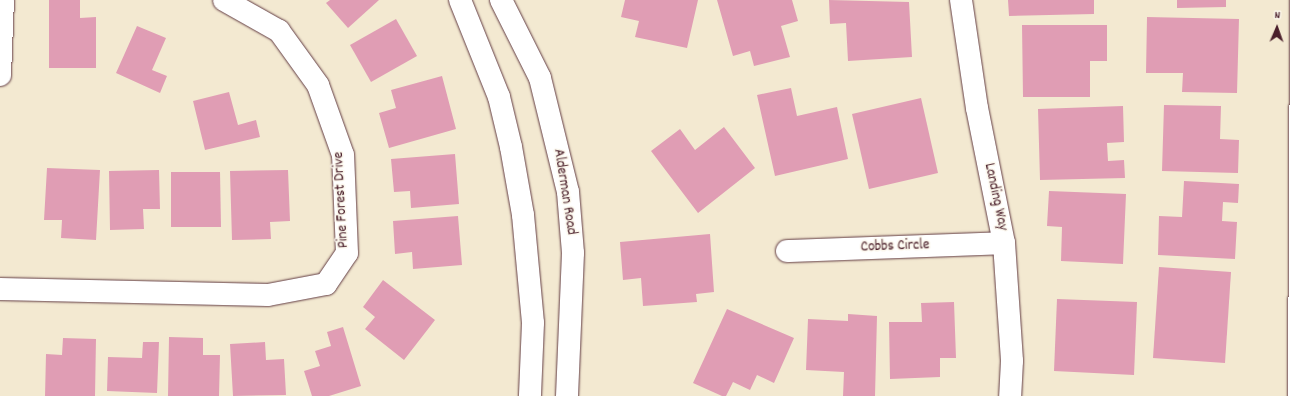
<!DOCTYPE html>
<html>
<head>
<meta charset="utf-8">
<style>
  body { margin:0 }
  #map { position:relative; width:1305px; height:396px; overflow:hidden; background:#f3e9d1; font-family:Dekko,sans-serif }
  div>[style] { position:absolute }
  [style*='--x'] { left:calc(var(--x)*1px); top:calc(var(--y)*1px); width:calc(var(--w)*1px); rotate:calc(var(--a)*1deg) }
  .building>* { inset:0; background:#e09db4 }
  .roads { filter:drop-shadow(0 0 1px #633d44) drop-shadow(0 0 1px #633d44) }
  .minor>* { height:22px; margin:-11px; padding:0 11px; transform-origin:11px; border-radius:11px; background:#fff }
  span { translate:-50% -50%; white-space:nowrap; text-align:center; line-height:1.15; -webkit-text-stroke:3px #fbf7ec; paint-order:stroke }
  .street-label { font-size:15px; color:#4a1f2b }
  .north { position:absolute; left:1257px; top:8px; width:40px; height:40px; -webkit-text-stroke:3px #fbf7ec; paint-order:stroke; rotate:2deg; font-size:11px; font-weight:700; line-height:16px; text-align:center; color:#4a1f2b }
  .north::after { content:''; display:block; margin:auto; width:14px; height:18px; background:#4a1f2b; clip-path:polygon(50% 0,100% 100%,50% 72%,0 100%) }
</style>
</head>
<body>
<div id="map">
  <div class="building">
    <div style="clip-path:polygon(49px 0,80px 0,80px 18px,96px 17px,96px 68px,49px 68px)"></div>
    <div style="clip-path:polygon(330px 0,379px 0,348px 28px,326px 3px)"></div>
    <div style="clip-path:polygon(625px 0,698px 0,687px 48px,635px 37px,639px 21px,621px 17px)"></div>
    <div style="clip-path:polygon(717px 0,792px 0,798px 21px,781px 26px,790px 57px,754px 66px,750px 51px,733px 56px)"></div>
    <div style="clip-path:polygon(829px 0,909px 2px,912px 57px,848px 61px,846px 23px,830px 24px)"></div>
    <div style="clip-path:polygon(1008px 0,1094px 0,1094px 14px,1009px 16px)"></div>
    <div style="clip-path:polygon(1177px 0,1226px 0,1226px 7px,1177px 8px)"></div>
    <div style="clip-path:polygon(1147px 17px,1239px 19px,1237px 93px,1182px 92px,1183px 73px,1146px 73px)"></div>
    <div style="clip-path:polygon(396px 19px,417px 56px,371px 82px,350px 45px)"></div>
    <div style="clip-path:polygon(1022px 25px,1107px 25px,1107px 61px,1090px 61px,1090px 97px,1023px 97px)"></div>
    <div style="clip-path:polygon(137px 26px,166px 38px,152px 70px,167px 76px,160px 93px,116px 73px)"></div>
    <div style="clip-path:polygon(442px 76px,456px 129px,389px 148px,379px 113px,396px 108px,391px 90px)"></div>
    <div style="clip-path:polygon(791px 88px,797px 116px,837px 107px,848px 159px,775px 176px,757px 95px)"></div>
    <div style="clip-path:polygon(229px 92px,238px 125px,256px 120px,260px 137px,205px 150px,193px 101px)"></div>
    <div style="clip-path:polygon(921px 98px,938px 173px,869px 189px,852px 114px)"></div>
    <div style="clip-path:polygon(1164px 105px,1221px 106px,1220px 139px,1239px 140px,1238px 173px,1162px 171px)"></div>
    <div style="clip-path:polygon(1123px 106px,1124px 142px,1107px 143px,1108px 161px,1124px 160px,1125px 178px,1040px 180px,1038px 109px)"></div>
    <div style="clip-path:polygon(724px 127px,755px 168px,698px 213px,651px 151px,680px 129px,695px 150px)"></div>
    <div style="clip-path:polygon(455px 154px,459px 204px,411px 208px,410px 191px,394px 192px,391px 159px)"></div>
    <div style="clip-path:polygon(47px 168px,100px 170px,96px 240px,61px 238px,62px 220px,44px 220px)"></div>
    <div style="clip-path:polygon(159px 170px,160px 209px,143px 209px,144px 229px,110px 230px,109px 171px)"></div>
    <div style="clip-path:polygon(288px 170px,290px 221px,270px 222px,271px 239px,232px 240px,230px 171px)"></div>
    <div style="clip-path:polygon(171px 172px,220px 172px,221px 227px,171px 227px)"></div>
    <div style="clip-path:polygon(1184px 181px,1239px 184px,1238px 203px,1223px 202px,1222px 221px,1237px 222px,1235px 259px,1158px 255px,1159px 216px,1182px 217px)"></div>
    <div style="clip-path:polygon(1049px 191px,1126px 194px,1123px 264px,1061px 261px,1062px 227px,1047px 226px)"></div>
    <div style="clip-path:polygon(458px 216px,462px 265px,413px 269px,412px 252px,395px 254px,393px 221px)"></div>
    <div style="clip-path:polygon(710px 234px,714px 292px,696px 294px,697px 302px,643px 306px,641px 278px,623px 280px,620px 242px)"></div>
    <div style="clip-path:polygon(1159px 267px,1231px 272px,1225px 363px,1153px 358px)"></div>
    <div style="clip-path:polygon(383px 280px,435px 320px,404px 360px,365px 329px,375px 317px,363px 307px)"></div>
    <div style="clip-path:polygon(1057px 299px,1137px 302px,1134px 375px,1054px 371px)"></div>
    <div style="clip-path:polygon(954px 302px,956px 358px,940px 358px,940px 377px,890px 379px,889px 322px,922px 322px,921px 303px)"></div>
    <div style="clip-path:polygon(727px 309px,794px 338px,774px 383px,757px 375px,750px 390px,733px 382px,726px 396px,722px 396px,693px 383px)"></div>
    <div style="clip-path:polygon(848px 314px,877px 316px,875px 396px,843px 396px,844px 372px,806px 370px,808px 319px,848px 321px)"></div>
    <div style="clip-path:polygon(343px 327px,361px 386px,329px 396px,312px 396px,304px 371px,320px 366px,315px 351px,331px 346px,327px 332px)"></div>
    <div style="clip-path:polygon(169px 337px,203px 338px,203px 355px,220px 355px,219px 396px,168px 396px)"></div>
    <div style="clip-path:polygon(63px 338px,96px 339px,95px 396px,45px 396px,46px 354px,62px 355px)"></div>
    <div style="clip-path:polygon(143px 342px,159px 342px,157px 393px,107px 391px,108px 357px,142px 358px)"></div>
    <div style="clip-path:polygon(265px 342px,266px 360px,284px 359px,286px 395px,233px 396px,230px 344px)"></div>
  </div>
  <div class="roads">
    <div class="minor">
      <div style="--x:460;--y:0;--w:105;--a:68.1"></div>
      <div style="--x:499;--y:97;--w:51;--a:76.5"></div>
      <div style="--x:511;--y:147;--w:69;--a:80"></div>
      <div style="--x:523;--y:215;--w:108;--a:84.7"></div>
      <div style="--x:533;--y:323;--w:73;--a:92.4"></div>
      <div style="--x:501;--y:0;--w:87;--a:63.4"></div>
      <div style="--x:540;--y:78;--w:117;--a:76.2"></div>
      <div style="--x:568;--y:192;--w:61;--a:85.3"></div>
      <div style="--x:573;--y:253;--w:143;--a:92.4"></div>
      <div style="--x:961;--y:0;--w:109;--a:81.6"></div>
      <div style="--x:977;--y:108;--w:138;--a:78.7"></div>
      <div style="--x:1004;--y:243;--w:118;--a:86.1"></div>
      <div style="--x:1012;--y:361;--w:35;--a:93"></div>
      <div style="--x:0;--y:75;--w:75;--a:-87.7"></div>
      <div style="--x:787;--y:251;--w:217;--a:-2.1"></div>
      <div style="--x:0;--y:289;--w:268;--a:1.3"></div>
      <div style="--x:268;--y:295;--w:59;--a:-10.7"></div>
      <div style="--x:326;--y:284;--w:37;--a:-56"></div>
      <div style="--x:347;--y:253;--w:98;--a:-92.3"></div>
      <div style="--x:343;--y:155;--w:74;--a:-109.7"></div>
      <div style="--x:318;--y:85;--w:67;--a:-125.8"></div>
      <div style="--x:279;--y:31;--w:63;--a:-150.6"></div>
      <div style="--x:1299;--y:396;--w:396;--a:-89.7"></div>
    </div>
  </div>
  <div class="street-label">
    <span style="left:564px;top:192px;rotate:81deg">Alderman Road</span>
    <span style="left:995px;top:197px;rotate:78deg">Landing Way</span>
    <span style="left:342px;top:200px;rotate:-93deg">Pine Forest Drive</span>
    <span style="left:895px;top:247px;rotate:-2deg">Cobbs Circle</span>
  </div>
  <div class="north">N</div>
</div>
</body>
</html>
